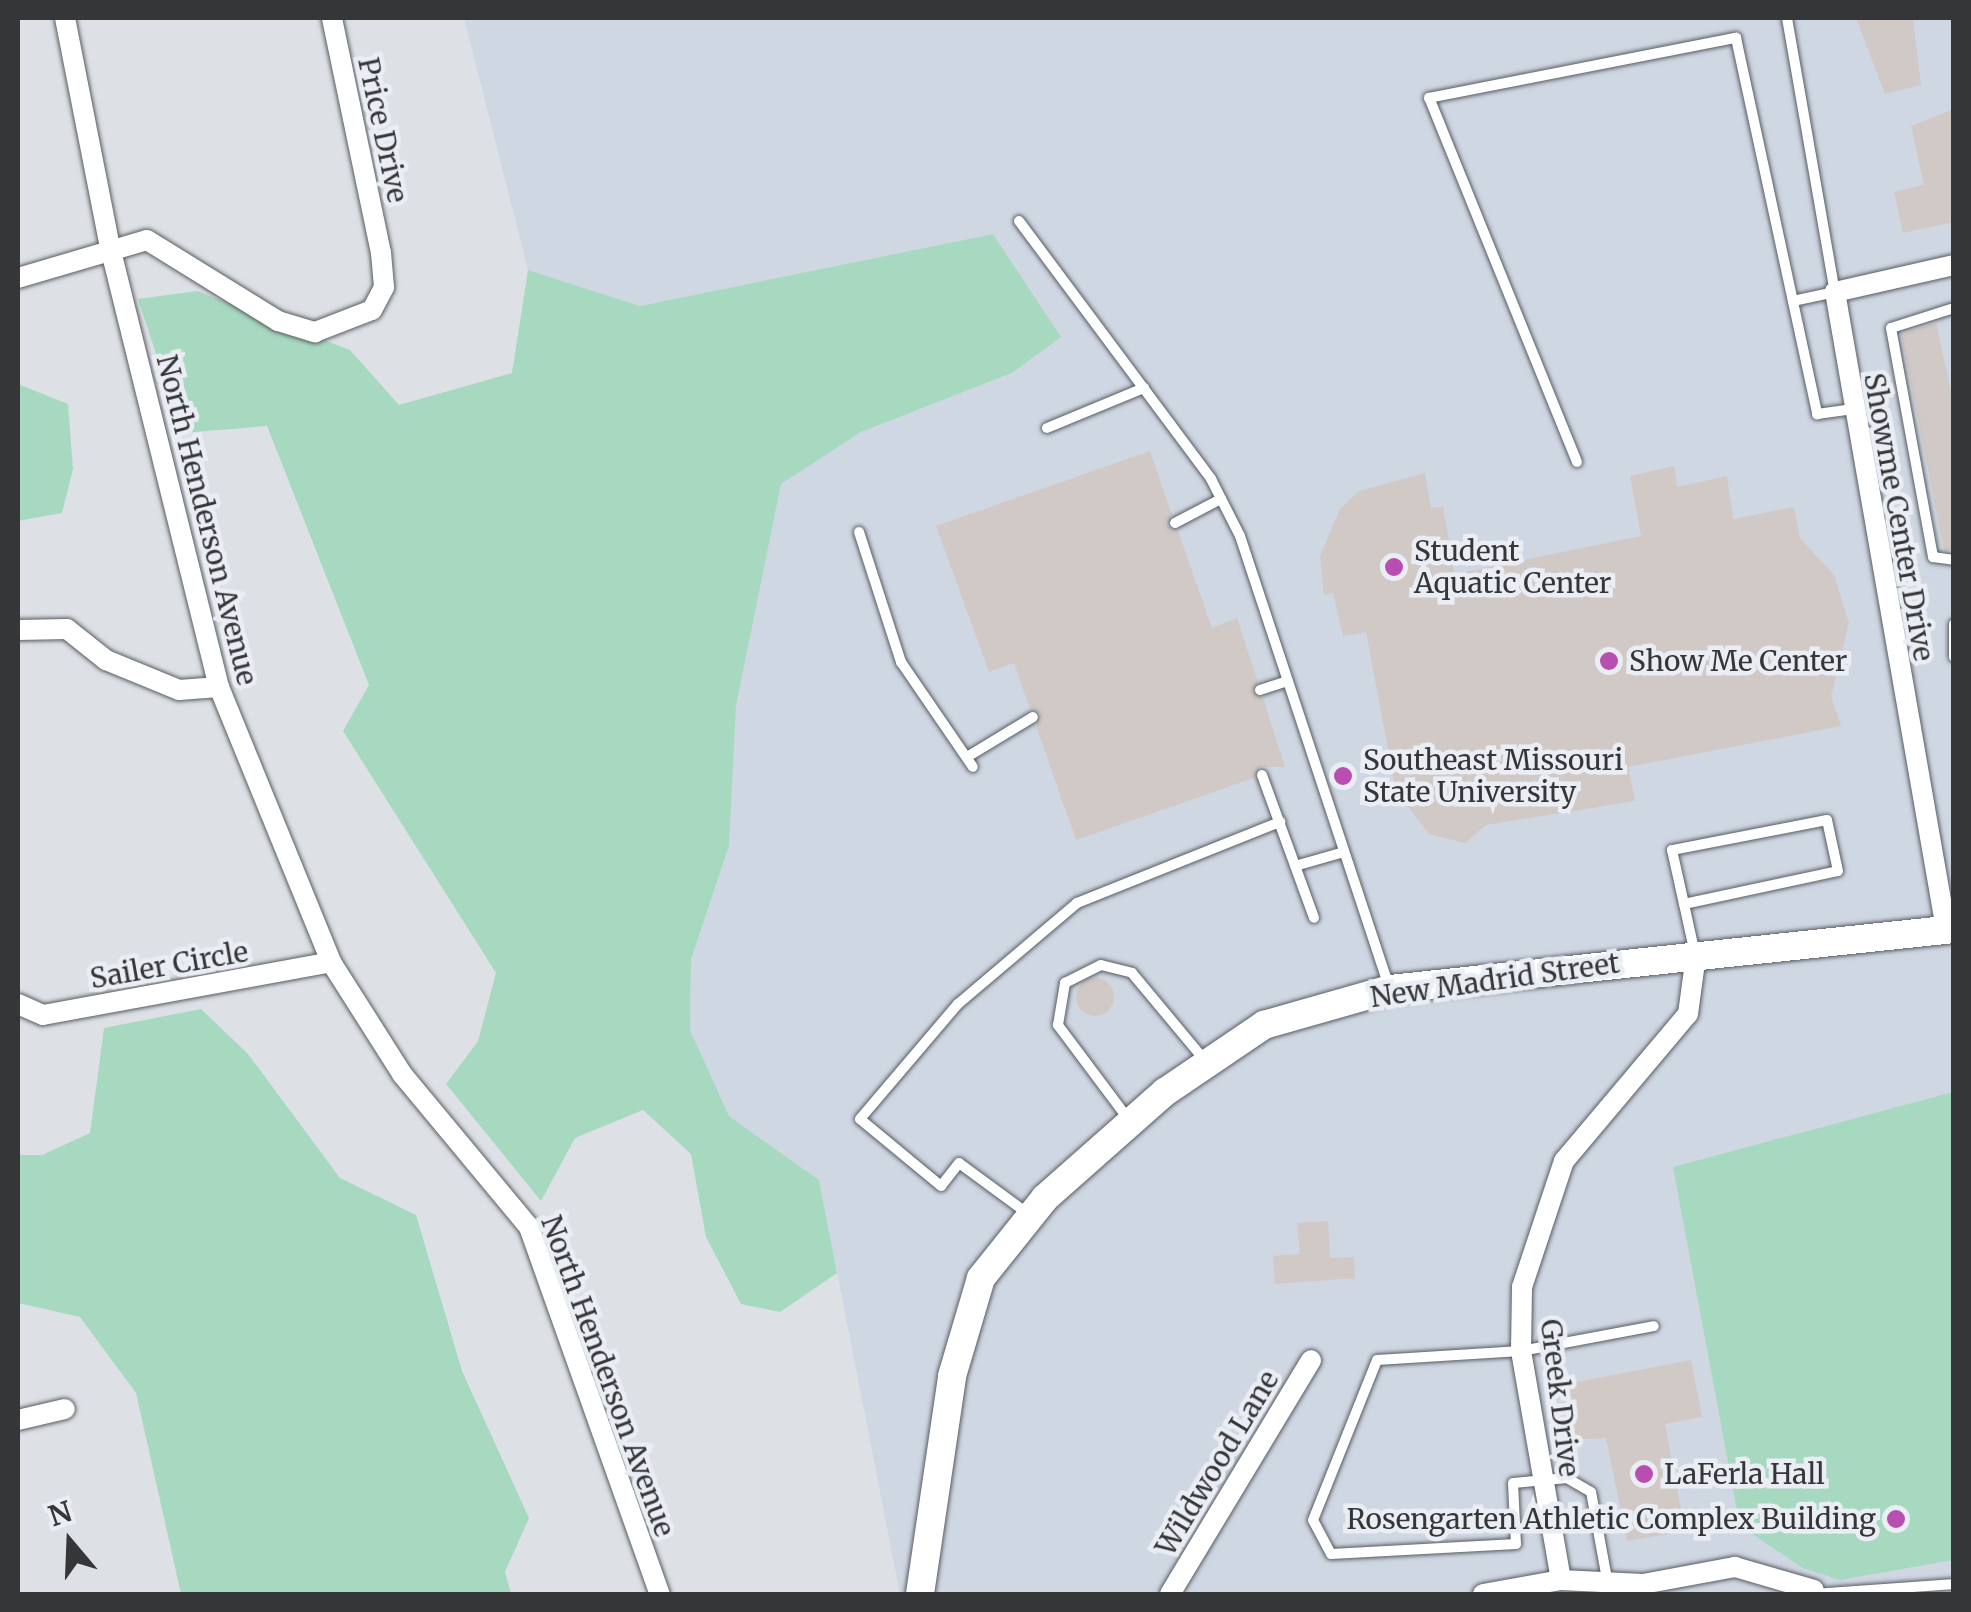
<!DOCTYPE html>
<html>
<head>
<meta charset="utf-8">
<style>
  body { margin:0 }
  #map { position:relative; width:1971px; height:1612px; overflow:hidden; background:#dde1e6; font-family:Merriweather,serif }
  div>[style] { position:absolute }
  [style*='--x'] { left:calc(var(--x)*1px); top:calc(var(--y)*1px); width:calc(var(--w)*1px); rotate:calc(var(--a)*1deg) }
  .built>* { inset:0; background:#cfd7e3 }
  .green>* { inset:0; background:#a7d9c0 }
  .building>* { inset:0; background:#d0c9c6 }
  .round { border-radius:50% }
  .roads { filter:drop-shadow(0 0 2px #595c61) drop-shadow(0 0 2px #595c61) }
  .lane>* { height:10px; margin:-5px; padding:0 5px; transform-origin:5px; border-radius:5px; background:#fff }
  .street>* { height:20px; margin:-10px; padding:0 10px; transform-origin:10px; border-radius:10px; background:#fff }
  .secondary>* { height:28px; margin:-14px; padding:0 14px; transform-origin:14px; border-radius:14px; background:#fff }
  .dots>* { width:28px; height:28px; translate:-50% -50%; box-sizing:border-box; border:5px solid #eaeef4; border-radius:50% }
  span { translate:-50% -50%; white-space:nowrap; text-align:center; line-height:1.15; -webkit-text-stroke:9px #eaeef4; paint-order:stroke }
  .street-label { font-size:28px; color:#343638 }
  .poi-label { font-size:28px; color:#343638 }
  .left { translate:0 -50%; text-align:left }
  .right { translate:-100% -50%; text-align:right }
  .frame { position:absolute; inset:0; border:20px solid #343638; pointer-events:none }
  .north { position:absolute; left:20px; top:1492px; width:100px; height:100px; -webkit-text-stroke:8px #eaeef4; paint-order:stroke; rotate:341deg; font-size:28px; font-weight:700; line-height:40px; text-align:center; color:#343638 }
  .north::after { content:''; display:block; margin:auto; width:35px; height:45px; background:#343638; clip-path:polygon(50% 0,100% 100%,50% 72%,0 100%) }
</style>
</head>
<body>
<div id="map">
  <div class="built">
    <div style="clip-path:polygon(464px 18px,1953px 18px,1953px 1594px,900px 1594px,819px 1180px,729px 1116px,690px 1030px,691px 960px,729px 846px,736px 706px,781px 483px,861px 432px,1012px 373px,993px 234px,640px 306px,528px 270px)"></div>
  </div>
  <div class="green">
    <div style="clip-path:polygon(993px 234px,1061px 337px,1012px 373px,861px 432px,781px 484px,736px 706px,729px 846px,691px 960px,690px 1030px,729px 1116px,819px 1180px,837px 1273px,780px 1312px,741px 1304px,706px 1237px,691px 1154px,643px 1110px,575px 1138px,541px 1201px,446px 1084px,478px 1041px,496px 973px,343px 731px,369px 685px,267px 426px,182px 433px,138px 299px,197px 291px,350px 350px,399px 405px,512px 373px,528px 270px,640px 306px)"></div>
    <div style="clip-path:polygon(18px 384px,68px 404px,73px 469px,62px 513px,18px 521px)"></div>
    <div style="clip-path:polygon(201px 1009px,248px 1054px,340px 1178px,416px 1215px,462px 1371px,529px 1518px,505px 1572px,511px 1594px,181px 1594px,136px 1393px,80px 1317px,18px 1303px,18px 1155px,42px 1155px,90px 1133px,104px 1028px)"></div>
    <div style="clip-path:polygon(1953px 1092px,1953px 1560px,1840px 1580px,1803px 1568px,1740px 1526px,1673px 1167px)"></div>
  </div>
  <div class="building">
    <div style="clip-path:polygon(1856px 18px,1913px 18px,1921px 85px,1885px 94px)"></div>
    <div style="clip-path:polygon(1954px 109px,1954px 222px,1903px 233px,1894px 192px,1924px 185px,1911px 126px)"></div>
    <div style="clip-path:polygon(1936px 323px,1954px 406px,1954px 551px,1944px 550px,1901px 334px)"></div>
    <div style="clip-path:polygon(1150px 451px,1172px 515px,1167px 526px,1178px 531px,1212px 628px,1237px 618px,1258px 682px,1252px 692px,1263px 698px,1285px 767px,1260px 767px,1254px 778px,1076px 840px,1036px 726px,1041px 713px,1030px 709px,1014px 663px,989px 672px,936px 526px)"></div>
    <div style="clip-path:polygon(1674px 466px,1677px 487px,1727px 476px,1733px 519px,1794px 507px,1800px 538px,1834px 575px,1849px 623px,1831px 696px,1841px 726px,1628px 767px,1635px 801px,1486px 825px,1465px 843px,1429px 834px,1396px 791px,1366px 632px,1343px 636px,1333px 593px,1324px 595px,1320px 556px,1340px 509px,1359px 491px,1425px 473px,1431px 508px,1443px 507px,1455px 574px,1641px 536px,1630px 476px)"></div>
    <div class="round" style="left:1076px;top:978px;width:38px;height:38px"></div>
    <div style="clip-path:polygon(1328px 1221px,1330px 1258px,1354px 1257px,1355px 1278px,1275px 1284px,1273px 1256px,1300px 1254px,1297px 1223px)"></div>
    <div style="clip-path:polygon(1691px 1360px,1702px 1417px,1665px 1424px,1685px 1531px,1627px 1541px,1606px 1438px,1564px 1440px,1561px 1385px)"></div>
  </div>
  <div class="roads">
    <div class="lane">
      <div style="--x:1787;--y:18;--w:278;--a:80.1"></div>
      <div style="--x:1835;--y:292;--w:43;--a:167.9"></div>
      <div style="--x:1019;--y:221;--w:322;--a:53.3"></div>
      <div style="--x:1211;--y:479;--w:64;--a:63"></div>
      <div style="--x:1240;--y:536;--w:477;--a:71.7"></div>
      <div style="--x:1954;--y:308;--w:66;--a:162.4"></div>
      <div style="--x:1891;--y:328;--w:233;--a:79.6"></div>
      <div style="--x:1933;--y:557;--w:21;--a:8"></div>
      <div style="--x:1047;--y:428;--w:105;--a:-22.4"></div>
      <div style="--x:1577;--y:462;--w:393;--a:-112.1"></div>
      <div style="--x:1429;--y:98;--w:313;--a:-11.1"></div>
      <div style="--x:1736;--y:38;--w:385;--a:77.8"></div>
      <div style="--x:1817;--y:414;--w:35;--a:-8"></div>
      <div style="--x:1175;--y:523;--w:52;--a:-27.6"></div>
      <div style="--x:859;--y:532;--w:137;--a:72.1"></div>
      <div style="--x:901;--y:662;--w:127;--a:55.6"></div>
      <div style="--x:1954;--y:624;--w:33;--a:90"></div>
      <div style="--x:1260;--y:690;--w:29;--a:-18"></div>
      <div style="--x:967;--y:757;--w:77;--a:-31.2"></div>
      <div style="--x:1262;--y:775;--w:152;--a:70"></div>
      <div style="--x:1295;--y:866;--w:51;--a:-15.9"></div>
      <div style="--x:1684;--y:904;--w:157;--a:-12.1"></div>
      <div style="--x:1838;--y:871;--w:52;--a:-102.2"></div>
      <div style="--x:1827;--y:820;--w:158;--a:169"></div>
      <div style="--x:1672;--y:850;--w:55;--a:77.5"></div>
      <div style="--x:1684;--y:904;--w:51;--a:77.6"></div>
      <div style="--x:1129;--y:1120;--w:119;--a:-126.8"></div>
      <div style="--x:1058;--y:1025;--w:43;--a:-80.5"></div>
      <div style="--x:1065;--y:983;--w:40;--a:-26.6"></div>
      <div style="--x:1101;--y:965;--w:32;--a:14"></div>
      <div style="--x:1132;--y:973;--w:117;--a:50.2"></div>
      <div style="--x:1027;--y:1213;--w:84;--a:-143.7"></div>
      <div style="--x:959;--y:1163;--w:29;--a:128"></div>
      <div style="--x:941;--y:1186;--w:105;--a:-140.4"></div>
      <div style="--x:860;--y:1119;--w:151;--a:-49.6"></div>
      <div style="--x:958;--y:1004;--w:156;--a:-40.3"></div>
      <div style="--x:1077;--y:903;--w:219;--a:-21.8"></div>
      <div style="--x:1607;--y:1579;--w:88;--a:-100.4"></div>
      <div style="--x:1591;--y:1492;--w:28;--a:-150"></div>
      <div style="--x:1567;--y:1478;--w:54;--a:174.7"></div>
      <div style="--x:1513;--y:1483;--w:61;--a:87.2"></div>
      <div style="--x:1516;--y:1544;--w:185;--a:176.9"></div>
      <div style="--x:1331;--y:1554;--w:38;--a:-118"></div>
      <div style="--x:1313;--y:1520;--w:172;--a:-68.2"></div>
      <div style="--x:1377;--y:1360;--w:144;--a:-3.6"></div>
      <div style="--x:1521;--y:1351;--w:135;--a:-10.6"></div>
      <div style="--x:1815;--y:1594;--w:139;--a:-4.1"></div>
    </div>
    <div class="street">
      <div style="--x:65;--y:18;--w:233;--a:78.9"></div>
      <div style="--x:110;--y:247;--w:453;--a:76.1"></div>
      <div style="--x:219;--y:687;--w:297;--a:67.8"></div>
      <div style="--x:331;--y:962;--w:133;--a:57.6"></div>
      <div style="--x:402;--y:1074;--w:199;--a:50.3"></div>
      <div style="--x:529;--y:1227;--w:390;--a:70.4"></div>
      <div style="--x:18;--y:278;--w:134;--a:-16.4"></div>
      <div style="--x:147;--y:240;--w:154;--a:31.7"></div>
      <div style="--x:278;--y:321;--w:39;--a:17"></div>
      <div style="--x:315;--y:332;--w:61;--a:-21.1"></div>
      <div style="--x:372;--y:310;--w:26;--a:-62"></div>
      <div style="--x:384;--y:287;--w:34;--a:-95"></div>
      <div style="--x:381;--y:253;--w:240;--a:-101.8"></div>
      <div style="--x:18;--y:630;--w:49;--a:-1.2"></div>
      <div style="--x:67;--y:629;--w:50;--a:38.5"></div>
      <div style="--x:106;--y:660;--w:79;--a:22.3"></div>
      <div style="--x:179;--y:690;--w:40;--a:-4.3"></div>
      <div style="--x:1946;--y:929;--w:647;--a:-99.88"></div>
      <div style="--x:1835;--y:292;--w:122;--a:-12.8"></div>
      <div style="--x:18;--y:1004;--w:27;--a:24"></div>
      <div style="--x:43;--y:1015;--w:293;--a:-10.4"></div>
      <div style="--x:18;--y:1420;--w:48;--a:-13.2"></div>
      <div style="--x:1561;--y:1580;--w:232;--a:-99.9"></div>
      <div style="--x:1521;--y:1351;--w:64;--a:-89.1"></div>
      <div style="--x:1522;--y:1287;--w:133;--a:-71.6"></div>
      <div style="--x:1564;--y:1161;--w:192;--a:-49.9"></div>
      <div style="--x:1688;--y:1014;--w:60;--a:-82.3"></div>
      <div style="--x:1170;--y:1594;--w:273;--a:-58.9"></div>
      <div style="--x:1483;--y:1594;--w:79;--a:-10.2"></div>
      <div style="--x:1561;--y:1580;--w:82;--a:2.8"></div>
      <div style="--x:1643;--y:1584;--w:94;--a:-10.5"></div>
      <div style="--x:1735;--y:1567;--w:82;--a:16.2"></div>
    </div>
    <div class="secondary">
      <div style="--x:920;--y:1594;--w:220;--a:-81.6"></div>
      <div style="--x:952;--y:1376;--w:102;--a:-73.5"></div>
      <div style="--x:981;--y:1278;--w:102;--a:-51.3"></div>
      <div style="--x:1045;--y:1198;--w:160;--a:-41.5"></div>
      <div style="--x:1165;--y:1092;--w:120;--a:-34.1"></div>
      <div style="--x:1264;--y:1025;--w:131;--a:-15.9"></div>
      <div style="--x:1390;--y:989;--w:567;--a:-6.07"></div>
    </div>
  </div>
  <div class="dots">
    <div style="left:1394px;top:567px;background:#b84eb0"></div>
    <div style="left:1609px;top:661px;background:#b84eb0"></div>
    <div style="left:1343px;top:776px;background:#b84eb0"></div>
    <div style="left:1644px;top:1474px;background:#b84eb0"></div>
    <div style="left:1896px;top:1519px;background:#b84eb0"></div>
  </div>
  <div class="street-label">
    <span style="left:383px;top:130px;rotate:78deg">Price Drive</span>
    <span style="left:1899px;top:517px;rotate:80deg">Showme Center Drive</span>
    <span style="left:207px;top:520px;rotate:76deg">North Henderson Avenue</span>
    <span style="left:169px;top:965px;rotate:-10deg">Sailer Circle</span>
    <span style="left:1495px;top:980px;rotate:-8deg">New Madrid Street</span>
    <span style="left:608px;top:1376px;rotate:70deg">North Henderson Avenue</span>
    <span style="left:1560px;top:1398px;rotate:83deg">Greek Drive</span>
    <span style="left:1217px;top:1463px;rotate:-59deg">Wildwood Lane</span>
  </div>
  <div class="poi-label">
    <span class="left" style="left:1414px;top:567px">Student<br>Aquatic Center</span>
    <span class="left" style="left:1629px;top:661px">Show Me Center</span>
    <span class="left" style="left:1363px;top:776px">Southeast Missouri<br>State University</span>
    <span class="left" style="left:1664px;top:1474px">LaFerla Hall</span>
    <span class="right" style="left:1876px;top:1519px">Rosengarten Athletic Complex Building</span>
  </div>
  <div class="frame"></div>
  <div class="north">N</div>
</div>
</body>
</html>
